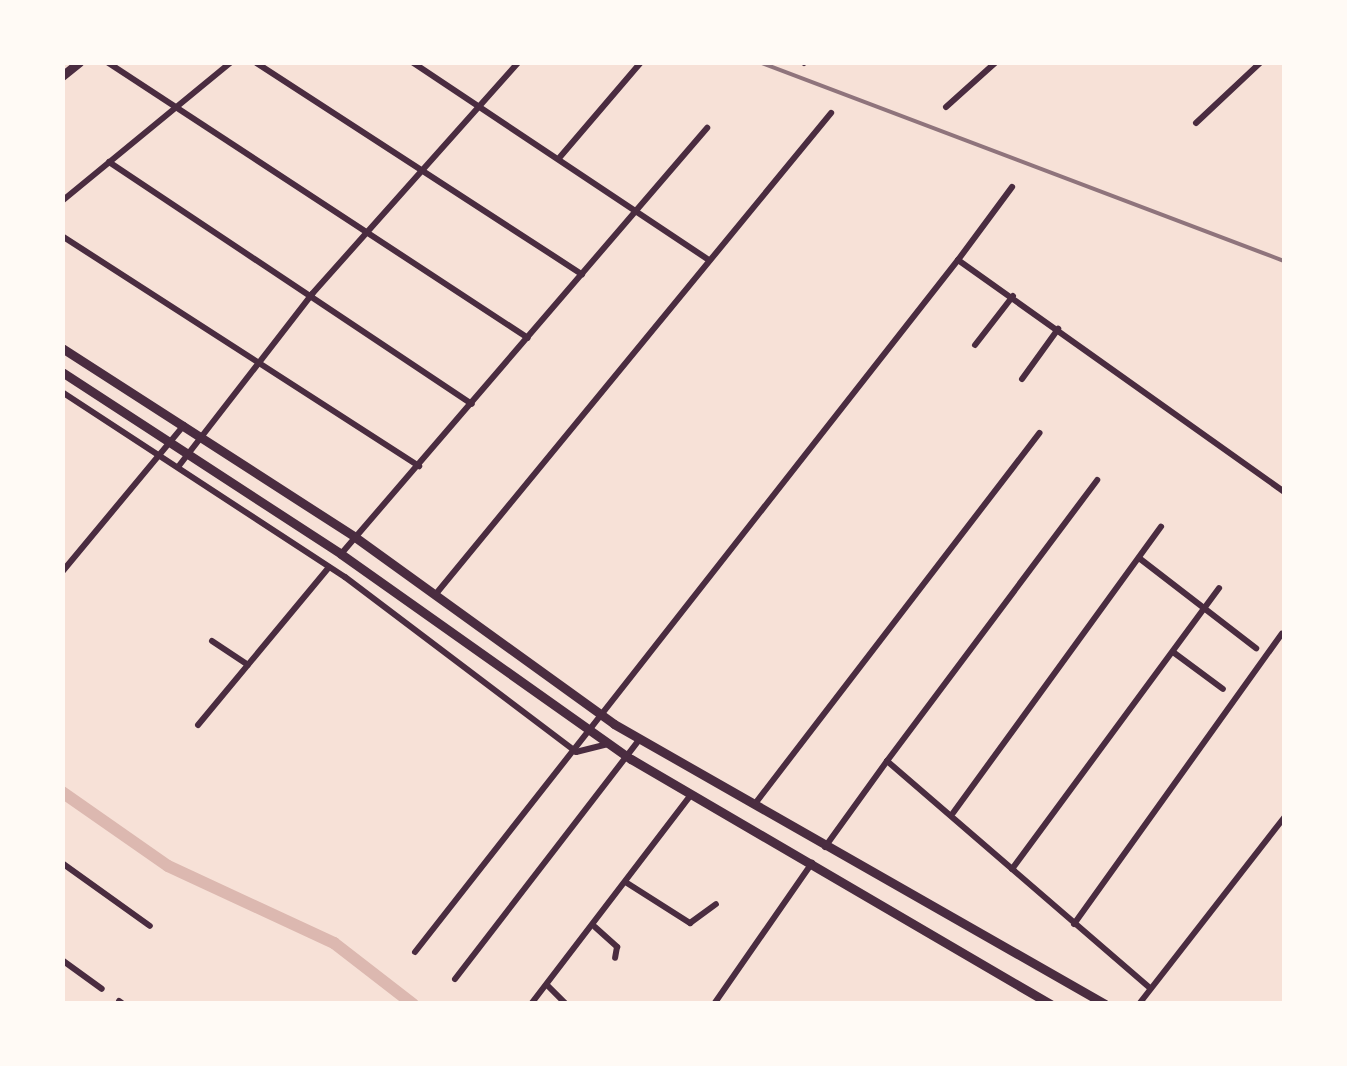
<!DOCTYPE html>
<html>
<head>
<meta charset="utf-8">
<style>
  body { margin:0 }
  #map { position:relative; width:1347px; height:1066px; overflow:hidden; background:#f7e1d7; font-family:"Varela Round",sans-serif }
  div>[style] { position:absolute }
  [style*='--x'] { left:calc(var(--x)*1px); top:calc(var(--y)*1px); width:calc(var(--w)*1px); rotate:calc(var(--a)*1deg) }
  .canal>* { height:12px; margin:-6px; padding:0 6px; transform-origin:6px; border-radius:6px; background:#dcb8b0 }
  .minor>* { height:6px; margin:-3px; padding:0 3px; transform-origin:3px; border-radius:3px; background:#4a2c40 }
  .tertiary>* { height:9px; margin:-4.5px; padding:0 4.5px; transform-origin:4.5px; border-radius:4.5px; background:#4a2c40 }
  .secondary>* { height:9px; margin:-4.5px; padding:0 4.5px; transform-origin:4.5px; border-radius:4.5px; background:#4a2c40 }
  .rail>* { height:4px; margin:-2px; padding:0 2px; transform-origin:2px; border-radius:2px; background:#8f747c }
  span { translate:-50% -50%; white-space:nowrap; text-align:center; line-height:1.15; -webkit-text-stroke:8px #fffaf5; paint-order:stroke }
  .frame { position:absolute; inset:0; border:65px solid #fffaf5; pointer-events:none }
</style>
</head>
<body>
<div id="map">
  <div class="canal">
    <div style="--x:62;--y:792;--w:129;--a:34.9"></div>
    <div style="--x:168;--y:866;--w:183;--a:24.9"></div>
    <div style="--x:334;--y:943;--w:100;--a:37.7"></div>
  </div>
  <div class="minor">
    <div style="--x:107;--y:62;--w:503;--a:33.25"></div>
    <div style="--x:255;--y:62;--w:390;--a:33"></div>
    <div style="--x:412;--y:62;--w:355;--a:33.7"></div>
    <div style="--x:804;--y:63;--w:1;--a:-45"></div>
    <div style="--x:946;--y:107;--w:67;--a:-42"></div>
    <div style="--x:1196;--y:123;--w:89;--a:-43.2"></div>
    <div style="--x:560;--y:157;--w:125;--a:-49.5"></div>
    <div style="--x:109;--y:162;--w:436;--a:33.7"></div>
    <div style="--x:62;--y:201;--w:219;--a:-39.4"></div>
    <div style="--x:62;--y:236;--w:425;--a:32.8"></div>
    <div style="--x:958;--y:260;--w:91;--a:-53.5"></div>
    <div style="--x:975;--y:345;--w:62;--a:-52.2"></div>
    <div style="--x:1022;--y:379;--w:62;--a:-54.2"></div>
    <div style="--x:62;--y:392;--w:338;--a:33.2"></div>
    <div style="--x:345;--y:577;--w:290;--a:37.1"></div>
    <div style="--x:576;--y:752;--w:34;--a:-14"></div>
    <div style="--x:178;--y:467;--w:219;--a:-52.2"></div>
    <div style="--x:312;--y:294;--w:311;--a:-48.3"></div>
    <div style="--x:341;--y:554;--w:562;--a:-49.33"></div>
    <div style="--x:1139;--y:558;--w:148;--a:37.6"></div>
    <div style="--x:62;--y:572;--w:191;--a:-50.3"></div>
    <div style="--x:435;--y:595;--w:624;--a:-50.59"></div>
    <div style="--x:212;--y:641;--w:43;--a:33.7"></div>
    <div style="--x:1173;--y:652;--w:62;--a:36.5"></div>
    <div style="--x:198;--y:725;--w:205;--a:-50.3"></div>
    <div style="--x:887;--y:761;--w:351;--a:-53.2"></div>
    <div style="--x:754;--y:805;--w:469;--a:-52.5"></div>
    <div style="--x:953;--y:813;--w:354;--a:-54"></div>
    <div style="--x:825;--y:847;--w:106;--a:-54.2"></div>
    <div style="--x:887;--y:761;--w:347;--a:40.8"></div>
    <div style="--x:62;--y:863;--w:108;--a:35.6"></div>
    <div style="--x:1012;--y:869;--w:349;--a:-53.6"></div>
    <div style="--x:627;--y:883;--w:75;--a:32.4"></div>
    <div style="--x:690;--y:923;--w:32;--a:-36"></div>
    <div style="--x:1074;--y:924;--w:357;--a:-54.4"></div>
    <div style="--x:595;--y:927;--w:30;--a:42"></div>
    <div style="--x:617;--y:947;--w:11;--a:100"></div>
    <div style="--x:415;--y:952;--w:880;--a:-51.88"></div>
    <div style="--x:958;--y:260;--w:400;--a:35.4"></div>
    <div style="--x:62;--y:960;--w:49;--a:35.9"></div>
    <div style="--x:455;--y:979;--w:303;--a:-52.4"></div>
    <div style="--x:547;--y:985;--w:27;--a:45"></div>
    <div style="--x:119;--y:1001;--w:5;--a:37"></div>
    <div style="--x:531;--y:1004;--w:262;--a:-52.6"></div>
    <div style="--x:714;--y:1004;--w:172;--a:-55.2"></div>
    <div style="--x:1139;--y:1004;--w:236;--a:-52.1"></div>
  </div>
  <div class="tertiary">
    <div style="--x:62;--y:348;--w:349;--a:32.8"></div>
    <div style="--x:355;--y:537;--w:319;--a:35.8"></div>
    <div style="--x:614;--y:724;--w:565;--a:29.69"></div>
    <div style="--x:62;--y:372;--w:333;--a:33.1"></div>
    <div style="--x:341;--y:554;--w:355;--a:35.3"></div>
    <div style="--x:631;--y:759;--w:486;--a:30.3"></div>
  </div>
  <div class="secondary">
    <div style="--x:62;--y:76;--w:22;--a:-39"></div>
  </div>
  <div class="rail">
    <div style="--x:759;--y:62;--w:561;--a:20.76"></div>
  </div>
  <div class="frame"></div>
</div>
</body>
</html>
